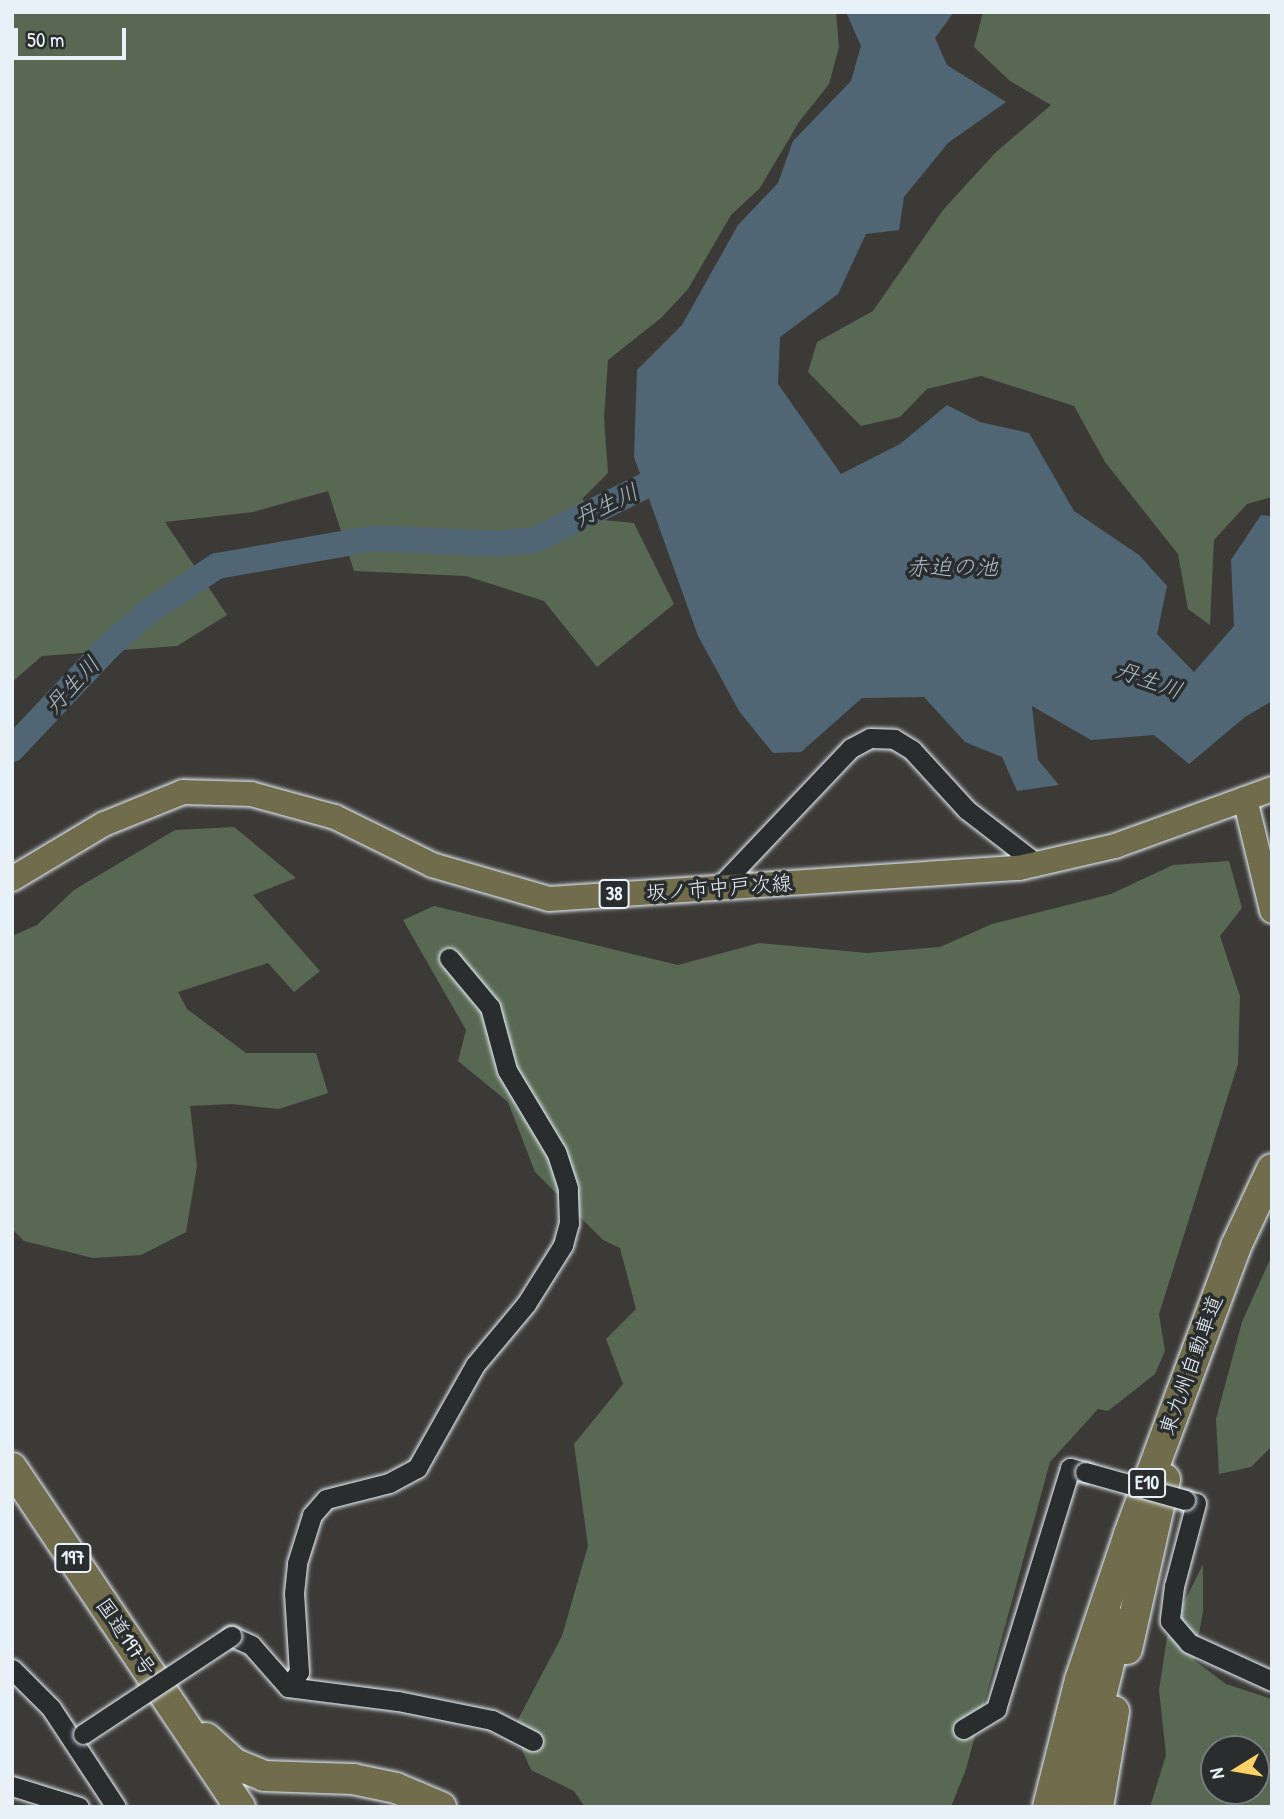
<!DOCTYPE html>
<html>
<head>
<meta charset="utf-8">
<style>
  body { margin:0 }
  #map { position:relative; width:1284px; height:1819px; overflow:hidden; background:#3c3a37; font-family:"Patrick Hand","Klee One",sans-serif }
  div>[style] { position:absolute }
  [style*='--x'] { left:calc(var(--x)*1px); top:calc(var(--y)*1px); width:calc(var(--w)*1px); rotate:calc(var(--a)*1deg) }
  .green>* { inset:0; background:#586852 }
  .water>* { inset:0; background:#506675 }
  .river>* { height:26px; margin:-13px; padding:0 13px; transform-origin:13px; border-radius:13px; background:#506675 }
  .roads { filter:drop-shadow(0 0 2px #e8f1f8) drop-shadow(0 0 2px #e8f1f8) }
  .minor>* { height:19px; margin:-9.5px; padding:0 9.5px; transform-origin:9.5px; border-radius:9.5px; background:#2a2d2e }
  .major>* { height:24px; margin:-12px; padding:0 12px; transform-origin:12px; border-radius:12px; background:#716c4b }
  .highway>* { height:30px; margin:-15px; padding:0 15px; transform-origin:15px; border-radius:15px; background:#716c4b }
  .bridges { filter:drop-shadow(0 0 2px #e8f1f8) drop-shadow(0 0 2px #e8f1f8) }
  .minor-bridge>* { height:19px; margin:-9.5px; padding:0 9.5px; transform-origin:9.5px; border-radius:9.5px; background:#2a2d2e }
  span { translate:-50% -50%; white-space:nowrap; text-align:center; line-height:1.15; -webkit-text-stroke:7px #2a2d2e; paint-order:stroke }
  .shield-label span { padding:2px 5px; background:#2a2d2e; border:2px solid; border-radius:5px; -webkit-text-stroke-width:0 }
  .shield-label { font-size:19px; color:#e8f1f8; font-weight:700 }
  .street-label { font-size:21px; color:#e8f1f8 }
  .water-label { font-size:23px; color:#abb9c4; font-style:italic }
  .frame { position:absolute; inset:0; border:14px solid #e8f1f8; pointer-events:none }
  .north { position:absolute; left:1200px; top:1735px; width:70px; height:70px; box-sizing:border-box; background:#2a2d2e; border:2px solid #767b7f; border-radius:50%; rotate:259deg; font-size:19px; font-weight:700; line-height:28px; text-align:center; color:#e8f1f8 }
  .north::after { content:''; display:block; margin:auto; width:24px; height:32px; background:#ffd166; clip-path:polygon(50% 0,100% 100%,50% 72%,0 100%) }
  .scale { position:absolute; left:14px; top:28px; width:112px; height:32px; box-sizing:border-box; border:4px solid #e8f1f8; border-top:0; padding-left:9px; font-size:21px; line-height:24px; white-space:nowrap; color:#e8f1f8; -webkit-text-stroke:5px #2a2d2e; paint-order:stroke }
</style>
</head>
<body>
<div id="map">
  <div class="green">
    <div style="clip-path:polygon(12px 12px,836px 12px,839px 47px,829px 84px,799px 122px,760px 188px,731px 215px,688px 289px,661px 318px,608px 360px,604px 418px,608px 473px,582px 499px,603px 520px,634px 523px,674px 604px,597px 667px,544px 601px,466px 576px,354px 571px,328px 491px,253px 512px,165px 522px,227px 615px,177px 646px,42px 656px,12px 682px)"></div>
    <div style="clip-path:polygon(983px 12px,1272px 12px,1272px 497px,1247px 504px,1214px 540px,1210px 625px,1188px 609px,1178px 554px,1105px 462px,1074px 406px,981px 376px,927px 389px,900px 417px,861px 426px,808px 372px,817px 342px,873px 311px,943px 210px,996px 152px,1051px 105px,1010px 81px,974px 47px)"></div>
    <div style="clip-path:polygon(234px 827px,296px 878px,253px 895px,320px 971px,294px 992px,268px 963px,178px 992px,187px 1009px,246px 1053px,316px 1053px,328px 1093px,279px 1109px,231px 1104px,190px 1106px,197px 1166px,186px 1232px,141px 1255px,93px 1258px,24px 1241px,12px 1229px,12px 936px,37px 925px,74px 890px,175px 830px)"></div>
    <div style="clip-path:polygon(1229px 861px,1242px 908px,1220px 936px,1240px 996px,1238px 1064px,1159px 1314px,1165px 1351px,1155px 1374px,1108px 1411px,1098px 1409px,1050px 1462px,966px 1769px,951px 1807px,585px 1807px,574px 1791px,531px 1770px,513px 1729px,562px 1636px,588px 1546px,574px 1444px,623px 1384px,606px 1339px,636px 1309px,620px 1248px,603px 1240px,535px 1172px,508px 1102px,458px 1061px,466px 1030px,403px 920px,434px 906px,678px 965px,759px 943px,867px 953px,940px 947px,992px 924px,1111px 894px,1173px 865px)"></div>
    <div style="clip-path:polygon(1272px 1255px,1272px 1446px,1251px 1467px,1219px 1474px,1216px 1419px,1242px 1322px)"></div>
    <div style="clip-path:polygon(evenodd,1203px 1564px,1203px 1612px,1194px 1660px,1226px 1684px,1272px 1699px,1272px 1807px,1150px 1807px,1166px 1755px,1159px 1690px,1167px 1637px,1203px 1564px,1214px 1749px,1256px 1749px,1256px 1791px,1214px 1791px,1214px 1749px)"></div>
  </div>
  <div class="water">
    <div style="clip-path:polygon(846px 12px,954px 12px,935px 38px,947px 65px,1006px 102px,948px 143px,904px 197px,899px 230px,866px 234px,838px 294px,780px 337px,778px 384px,841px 474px,900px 444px,947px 405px,980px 422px,1029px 433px,1074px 511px,1139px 555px,1167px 586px,1157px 634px,1194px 672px,1234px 626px,1231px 560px,1261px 515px,1272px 516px,1272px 701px,1245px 717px,1189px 764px,1154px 735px,1091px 740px,1032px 706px,1038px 760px,1059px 785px,1017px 791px,1002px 757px,965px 742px,924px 697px,862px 698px,801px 752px,773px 753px,739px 711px,698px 636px,634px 457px,637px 370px,682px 325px,738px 225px,778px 183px,793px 141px,851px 81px,861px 46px)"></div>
  </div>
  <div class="river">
    <div style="--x:12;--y:749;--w:140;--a:-46.7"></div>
    <div style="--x:108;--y:647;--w:53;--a:-41.2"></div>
    <div style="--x:148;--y:612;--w:83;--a:-33.7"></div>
    <div style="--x:217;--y:566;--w:160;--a:-10"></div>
    <div style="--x:375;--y:538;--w:122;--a:2.8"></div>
    <div style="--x:497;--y:544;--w:38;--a:-6"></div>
    <div style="--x:535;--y:540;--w:138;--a:-26.2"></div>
    <div style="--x:659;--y:479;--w:21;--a:23"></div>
  </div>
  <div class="roads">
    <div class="minor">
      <div style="--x:718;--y:888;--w:193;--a:-46.5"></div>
      <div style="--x:851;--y:748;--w:21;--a:-28"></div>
      <div style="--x:870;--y:738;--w:24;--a:2"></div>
      <div style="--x:894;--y:739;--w:21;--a:31"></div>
      <div style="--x:912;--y:750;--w:81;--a:47.5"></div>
      <div style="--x:967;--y:810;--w:88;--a:37.6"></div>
      <div style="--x:1185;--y:1500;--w:11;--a:15"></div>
      <div style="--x:1196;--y:1503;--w:86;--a:104.8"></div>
      <div style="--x:1174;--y:1586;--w:35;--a:97"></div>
      <div style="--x:1170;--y:1621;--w:29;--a:49"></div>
      <div style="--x:1189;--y:1643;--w:91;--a:24.6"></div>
      <div style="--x:231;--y:1636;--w:22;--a:24"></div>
      <div style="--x:251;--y:1645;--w:56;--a:48.6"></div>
      <div style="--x:288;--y:1687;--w:111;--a:7.3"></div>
      <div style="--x:398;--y:1701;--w:96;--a:11.4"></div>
      <div style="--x:492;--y:1720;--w:46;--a:27.1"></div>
      <div style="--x:12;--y:1669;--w:55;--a:45"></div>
      <div style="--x:51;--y:1708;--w:118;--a:56.7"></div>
      <div style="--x:288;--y:1687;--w:19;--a:-54"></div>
      <div style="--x:299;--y:1672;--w:79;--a:-93.6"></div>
      <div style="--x:294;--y:1593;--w:30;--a:-84"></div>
      <div style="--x:297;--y:1563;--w:50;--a:-72.6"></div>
      <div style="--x:312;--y:1515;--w:21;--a:-49"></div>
      <div style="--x:326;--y:1499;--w:65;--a:-14.3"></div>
      <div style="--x:389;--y:1483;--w:32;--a:-28"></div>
      <div style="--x:417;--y:1468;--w:118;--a:-60.6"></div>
      <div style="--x:475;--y:1365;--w:80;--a:-50.1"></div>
      <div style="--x:526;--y:1304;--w:70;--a:-57.9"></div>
      <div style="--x:563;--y:1245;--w:23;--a:-75"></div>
      <div style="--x:569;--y:1223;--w:35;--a:-92"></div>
      <div style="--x:568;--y:1188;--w:38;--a:-108"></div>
      <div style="--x:556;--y:1152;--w:96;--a:-120.9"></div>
      <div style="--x:507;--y:1070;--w:65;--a:-105.1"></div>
      <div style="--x:490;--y:1007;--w:64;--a:-129.9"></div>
      <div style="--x:963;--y:1729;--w:39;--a:-31"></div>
      <div style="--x:996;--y:1709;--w:252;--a:-72.9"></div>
      <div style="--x:1070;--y:1468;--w:16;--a:15"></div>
      <div style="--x:12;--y:1786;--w:70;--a:17.4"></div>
    </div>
    <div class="major">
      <div style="--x:1272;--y:789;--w:29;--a:160"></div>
      <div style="--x:1245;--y:799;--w:115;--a:76.4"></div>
      <div style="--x:12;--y:879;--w:107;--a:-30.9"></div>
      <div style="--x:104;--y:824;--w:85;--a:-22.1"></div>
      <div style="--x:183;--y:792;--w:68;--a:1.7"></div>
      <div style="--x:251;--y:794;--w:87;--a:15.3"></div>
      <div style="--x:335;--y:817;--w:108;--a:26.3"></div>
      <div style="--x:432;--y:865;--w:122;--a:16.2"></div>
      <div style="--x:549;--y:899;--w:471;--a:-3.8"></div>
      <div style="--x:1019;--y:868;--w:98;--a:-12.9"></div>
      <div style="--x:1115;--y:846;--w:138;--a:-19.9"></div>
    </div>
    <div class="highway">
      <div style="--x:12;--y:1468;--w:409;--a:56.1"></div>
      <div style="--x:1127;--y:1649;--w:174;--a:-77.4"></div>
      <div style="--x:206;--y:1738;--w:39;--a:42"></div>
      <div style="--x:235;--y:1764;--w:31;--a:22"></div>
      <div style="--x:264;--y:1776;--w:89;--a:1.9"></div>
      <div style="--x:353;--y:1779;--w:44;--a:11.8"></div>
      <div style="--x:396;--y:1788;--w:49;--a:22.9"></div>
      <div style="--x:1048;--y:1807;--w:131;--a:-75.9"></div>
      <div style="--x:1080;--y:1680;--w:154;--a:-71.4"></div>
      <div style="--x:1129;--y:1534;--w:307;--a:-69.6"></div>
      <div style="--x:1236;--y:1246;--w:85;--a:-64.9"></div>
      <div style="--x:1074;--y:1807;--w:189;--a:-76.3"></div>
      <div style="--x:1098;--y:1807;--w:97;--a:-80.5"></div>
    </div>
  </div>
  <div class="bridges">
    <div class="minor-bridge">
      <div style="--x:1085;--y:1472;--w:104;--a:15.6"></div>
      <div style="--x:83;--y:1734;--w:178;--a:-33.5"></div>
    </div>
  </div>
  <div class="shield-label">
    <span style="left:614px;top:894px">38</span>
    <span style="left:1147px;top:1483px">E10</span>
    <span style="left:73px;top:1558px">197</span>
  </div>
  <div class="street-label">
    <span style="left:719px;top:888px;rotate:-4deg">坂ノ市中戸次線</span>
    <span style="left:1191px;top:1365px;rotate:-70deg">東九州自動車道</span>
    <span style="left:126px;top:1637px;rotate:56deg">国道197号</span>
  </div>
  <div class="water-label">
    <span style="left:606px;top:505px;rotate:-26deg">丹生川</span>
    <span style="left:952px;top:567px">赤迫の池</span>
    <span style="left:1149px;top:680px;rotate:20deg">丹生川</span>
    <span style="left:72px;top:685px;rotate:-47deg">丹生川</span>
  </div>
  <div class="frame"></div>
  <div class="north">N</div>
  <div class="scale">50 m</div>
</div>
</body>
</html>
